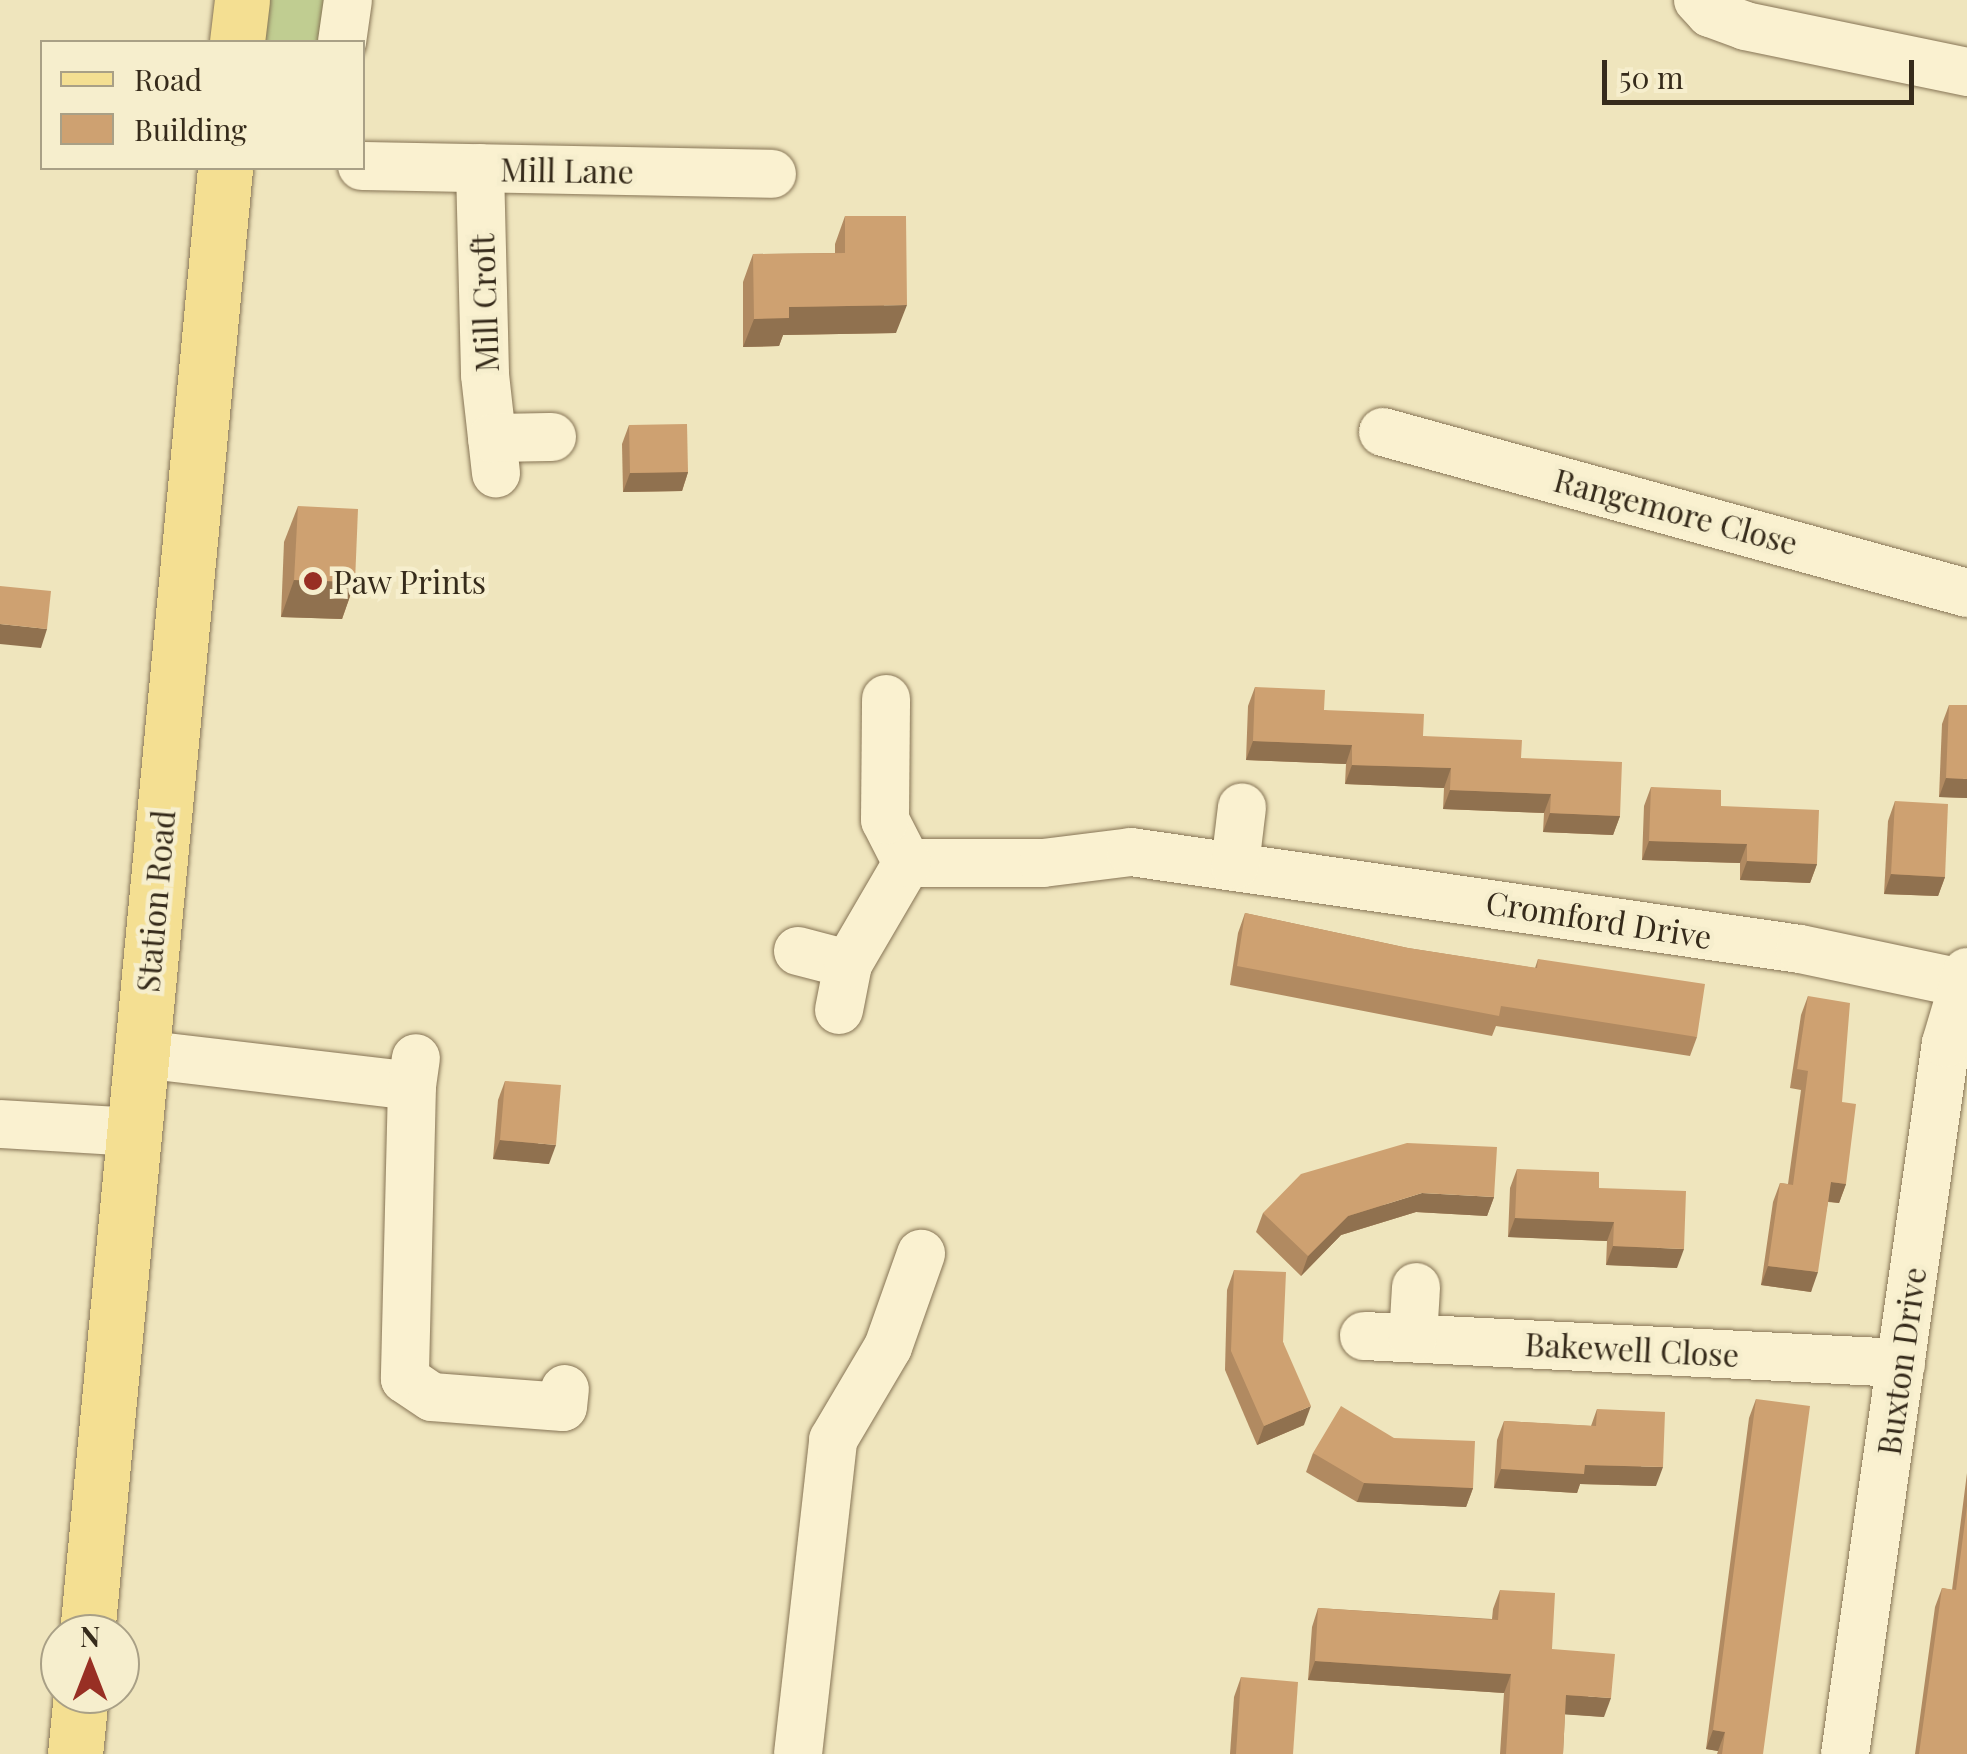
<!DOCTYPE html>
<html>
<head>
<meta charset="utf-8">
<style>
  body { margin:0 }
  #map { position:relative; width:1967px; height:1754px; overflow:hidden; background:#efe5bd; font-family:"Playfair Display",serif }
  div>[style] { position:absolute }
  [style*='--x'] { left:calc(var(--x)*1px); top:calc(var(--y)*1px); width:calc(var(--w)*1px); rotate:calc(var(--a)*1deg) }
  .green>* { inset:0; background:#c0cd91 }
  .roads { filter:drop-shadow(0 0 2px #877556) drop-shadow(0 0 2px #877556) }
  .minor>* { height:48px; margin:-24px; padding:0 24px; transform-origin:24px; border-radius:24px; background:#faf1d0 }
  .major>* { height:55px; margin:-27.5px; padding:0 27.5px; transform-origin:27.5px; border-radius:27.5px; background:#f4df92 }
  .wall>* { inset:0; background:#b18a61 }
  .shaded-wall>* { inset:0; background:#90714f }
  .building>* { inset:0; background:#cea171 }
  .dots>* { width:28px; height:28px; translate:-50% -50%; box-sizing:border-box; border:5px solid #f6eecd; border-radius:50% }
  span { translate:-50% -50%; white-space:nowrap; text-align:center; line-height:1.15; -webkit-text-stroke:9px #f6eecd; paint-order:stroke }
  .street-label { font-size:32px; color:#362b1b }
  .poi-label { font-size:32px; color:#362b1b }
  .left { translate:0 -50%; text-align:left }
  .legend { position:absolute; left:40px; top:40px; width:325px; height:130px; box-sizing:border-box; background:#f6eecd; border:2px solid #a9a086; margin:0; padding:12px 18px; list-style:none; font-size:30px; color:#362b1b }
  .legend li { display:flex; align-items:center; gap:20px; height:50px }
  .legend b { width:50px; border:2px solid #a9a086 }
  .north { position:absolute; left:40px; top:1614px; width:100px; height:100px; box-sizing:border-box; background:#f6eecd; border:2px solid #a9a086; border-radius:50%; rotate:0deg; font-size:28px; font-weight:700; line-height:40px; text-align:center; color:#362b1b }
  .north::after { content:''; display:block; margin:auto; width:35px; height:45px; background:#982f24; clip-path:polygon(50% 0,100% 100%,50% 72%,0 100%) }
  .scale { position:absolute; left:1602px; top:60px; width:312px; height:45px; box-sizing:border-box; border:5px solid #362b1b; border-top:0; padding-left:12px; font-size:30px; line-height:35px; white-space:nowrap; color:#362b1b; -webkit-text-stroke:8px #f6eecd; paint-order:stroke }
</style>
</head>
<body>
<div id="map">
  <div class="green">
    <div style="clip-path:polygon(258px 0,330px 0,324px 42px,254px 42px)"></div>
  </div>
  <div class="roads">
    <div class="minor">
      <div style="--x:1698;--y:0;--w:18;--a:47"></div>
      <div style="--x:1710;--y:13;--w:37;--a:20"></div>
      <div style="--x:1745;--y:26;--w:227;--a:11.7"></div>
      <div style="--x:342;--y:42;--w:42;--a:-81.9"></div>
      <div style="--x:362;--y:166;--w:410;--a:1.1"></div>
      <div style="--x:480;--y:168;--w:207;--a:88.6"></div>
      <div style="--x:485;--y:375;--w:99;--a:83.6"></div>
      <div style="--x:1383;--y:432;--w:606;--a:15.41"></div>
      <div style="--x:492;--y:438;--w:60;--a:-1"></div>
      <div style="--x:907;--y:863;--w:136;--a:0"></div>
      <div style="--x:1043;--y:863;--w:89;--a:-7.1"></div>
      <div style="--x:1131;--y:852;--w:676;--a:8.25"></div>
      <div style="--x:1800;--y:949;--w:165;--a:11.9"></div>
      <div style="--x:1235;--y:865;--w:58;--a:-83.1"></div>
      <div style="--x:798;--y:951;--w:52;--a:14.6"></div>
      <div style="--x:839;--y:1010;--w:47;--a:-78.9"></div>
      <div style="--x:848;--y:964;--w:117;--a:-59.7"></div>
      <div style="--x:907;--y:863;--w:48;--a:-117.1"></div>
      <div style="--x:885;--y:820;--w:121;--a:-89.5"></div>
      <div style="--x:141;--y:1054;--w:273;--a:6.7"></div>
      <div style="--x:412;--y:1086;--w:28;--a:-82"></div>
      <div style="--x:412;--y:1086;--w:293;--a:91.4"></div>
      <div style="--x:405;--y:1379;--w:32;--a:34"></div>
      <div style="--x:432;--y:1397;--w:131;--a:4.4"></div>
      <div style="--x:563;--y:1407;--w:18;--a:-84"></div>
      <div style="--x:0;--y:1124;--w:136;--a:3.4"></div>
      <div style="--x:1364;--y:1336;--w:538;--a:2.88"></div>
      <div style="--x:1413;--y:1338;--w:51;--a:-86.6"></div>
      <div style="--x:798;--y:1754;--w:316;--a:-83.6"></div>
      <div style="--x:833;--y:1440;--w:108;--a:-59.4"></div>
      <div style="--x:888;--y:1347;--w:99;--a:-70.5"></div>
      <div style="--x:1845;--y:1754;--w:718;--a:-81.92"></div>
      <div style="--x:1946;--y:1043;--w:74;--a:-73.5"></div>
    </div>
    <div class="major">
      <div style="--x:237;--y:42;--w:42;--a:-83.2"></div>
      <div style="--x:87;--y:1634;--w:1472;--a:-84.62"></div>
      <div style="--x:75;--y:1754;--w:60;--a:-84.3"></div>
    </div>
  </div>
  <div class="wall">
    <div style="clip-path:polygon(845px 216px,896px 333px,783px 335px,779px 346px,743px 347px,743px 282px,753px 254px,835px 253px,835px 244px)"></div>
    <div style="clip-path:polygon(629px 425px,688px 472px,682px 491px,623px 492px,622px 444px)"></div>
    <div style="clip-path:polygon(298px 506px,355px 582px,342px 619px,281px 617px,284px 542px)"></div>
    <div style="clip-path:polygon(1255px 687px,1324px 710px,1423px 736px,1521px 758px,1620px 816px,1613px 835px,1543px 832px,1544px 813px,1443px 809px,1444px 788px,1345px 784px,1346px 764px,1246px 760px,1248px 706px)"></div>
    <div style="clip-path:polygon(1949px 705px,1967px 798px,1939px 797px,1942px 724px)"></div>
    <div style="clip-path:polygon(1651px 787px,1721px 806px,1817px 864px,1810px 883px,1740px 880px,1740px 863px,1642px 860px,1644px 806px)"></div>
    <div style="clip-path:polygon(1895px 801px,1945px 877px,1938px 896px,1884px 894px,1888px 821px)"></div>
    <div style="clip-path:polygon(1245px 913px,1408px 948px,1535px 968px,1538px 959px,1697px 1037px,1690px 1056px,1496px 1026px,1492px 1036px,1230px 985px,1238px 933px)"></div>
    <div style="clip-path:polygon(1808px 996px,1842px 1102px,1846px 1184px,1839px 1203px,1828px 1202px,1811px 1292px,1761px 1285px,1773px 1202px,1780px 1183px,1788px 1184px,1801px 1090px,1790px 1088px,1801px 1015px)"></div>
    <div style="clip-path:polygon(505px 1081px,549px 1164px,493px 1159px,498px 1100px)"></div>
    <div style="clip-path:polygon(1517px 1169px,1599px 1188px,1677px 1268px,1606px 1265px,1607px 1241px,1508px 1237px,1510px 1188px)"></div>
    <div style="clip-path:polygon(1494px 1197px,1487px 1216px,1416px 1212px,1341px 1235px,1301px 1276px,1256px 1232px,1263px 1213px)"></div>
    <div style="clip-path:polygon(1234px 1270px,1283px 1342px,1304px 1425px,1257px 1445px,1225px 1370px,1227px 1290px)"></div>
    <div style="clip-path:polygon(1756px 1399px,1763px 1754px,1717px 1754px,1718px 1751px,1706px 1749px,1749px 1418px)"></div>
    <div style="clip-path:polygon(1597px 1409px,1656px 1486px,1580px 1484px,1577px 1493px,1494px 1488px,1497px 1440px,1504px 1421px,1591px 1426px)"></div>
    <div style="clip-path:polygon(1313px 1453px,1473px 1488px,1466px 1507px,1357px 1502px,1306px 1472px)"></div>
    <div style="clip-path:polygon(1967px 1473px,1967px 1754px,1915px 1754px,1935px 1607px,1942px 1588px,1952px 1590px)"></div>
    <div style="clip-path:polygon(1500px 1590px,1552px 1649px,1604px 1717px,1565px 1714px,1563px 1754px,1500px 1754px,1504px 1693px,1308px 1680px,1312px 1627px,1318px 1608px,1492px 1619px,1493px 1609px)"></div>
    <div style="clip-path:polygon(1241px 1677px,1293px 1754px,1230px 1754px,1234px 1697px)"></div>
  </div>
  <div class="shaded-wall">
    <div style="clip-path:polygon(907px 305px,896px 333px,783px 335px,779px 346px,743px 347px,754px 319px,789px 307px)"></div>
    <div style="clip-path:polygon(688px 472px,682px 491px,623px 492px,630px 473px)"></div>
    <div style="clip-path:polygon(294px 580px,355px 582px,342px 619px,281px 617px)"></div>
    <div style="clip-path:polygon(0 624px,47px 629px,41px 648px,0 644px)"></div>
    <div style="clip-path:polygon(1253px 741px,1352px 745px,1346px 764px,1246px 760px)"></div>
    <div style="clip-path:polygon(1352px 765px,1451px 768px,1444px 788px,1345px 784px)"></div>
    <div style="clip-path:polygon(1946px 778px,1967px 779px,1967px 798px,1939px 797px)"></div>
    <div style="clip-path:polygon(1450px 790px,1551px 794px,1544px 813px,1443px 809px)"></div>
    <div style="clip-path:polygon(1550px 813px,1620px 816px,1613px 835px,1543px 832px)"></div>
    <div style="clip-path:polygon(1649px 841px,1747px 844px,1740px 863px,1642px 860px)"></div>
    <div style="clip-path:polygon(1747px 861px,1817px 864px,1810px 883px,1740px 880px)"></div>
    <div style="clip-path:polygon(1891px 874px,1945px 877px,1938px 896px,1884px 894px)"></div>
    <div style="clip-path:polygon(500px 1140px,556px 1145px,549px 1164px,493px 1159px)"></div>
    <div style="clip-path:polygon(1831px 1182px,1846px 1184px,1839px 1203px,1824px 1201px)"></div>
    <div style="clip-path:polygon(1422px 1193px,1494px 1197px,1487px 1216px,1416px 1212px,1341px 1235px,1301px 1276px,1308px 1256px,1348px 1216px)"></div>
    <div style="clip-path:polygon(1515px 1218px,1614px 1222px,1607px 1241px,1508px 1237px)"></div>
    <div style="clip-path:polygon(1613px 1246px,1684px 1249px,1677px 1268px,1606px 1265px)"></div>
    <div style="clip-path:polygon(1768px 1266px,1818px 1272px,1811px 1292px,1761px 1285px)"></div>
    <div style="clip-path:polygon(1311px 1406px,1304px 1425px,1257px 1445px,1264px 1426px)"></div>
    <div style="clip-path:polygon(1585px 1465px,1663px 1467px,1656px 1486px,1580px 1484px,1577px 1493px,1494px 1488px,1501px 1469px)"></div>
    <div style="clip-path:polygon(1364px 1483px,1473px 1488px,1466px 1507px,1357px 1502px)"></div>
    <div style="clip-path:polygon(1315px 1661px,1511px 1674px,1504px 1693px,1308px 1680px)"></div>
    <div style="clip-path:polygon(1566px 1695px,1611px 1698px,1604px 1717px,1559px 1714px)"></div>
    <div style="clip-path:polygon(1713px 1730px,1725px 1732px,1718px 1751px,1706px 1749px)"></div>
  </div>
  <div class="building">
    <div style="clip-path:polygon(845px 216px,906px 216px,907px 305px,789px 307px,789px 318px,754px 319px,753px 254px,845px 253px)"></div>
    <div style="clip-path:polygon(687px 424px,688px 472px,630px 473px,629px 425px)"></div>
    <div style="clip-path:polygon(298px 506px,358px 509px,355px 582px,294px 580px)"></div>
    <div style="clip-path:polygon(0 586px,51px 591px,47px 629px,0 624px)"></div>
    <div style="clip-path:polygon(1255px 687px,1325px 690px,1324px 710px,1424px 714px,1423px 736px,1522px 740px,1521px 758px,1622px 762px,1620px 816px,1550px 813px,1551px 794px,1450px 790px,1451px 768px,1352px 765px,1352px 745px,1253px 741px)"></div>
    <div style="clip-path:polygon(1949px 705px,1967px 705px,1967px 779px,1946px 778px)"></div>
    <div style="clip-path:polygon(1651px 787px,1721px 790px,1721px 806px,1819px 810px,1817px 864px,1747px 861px,1747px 844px,1649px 841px)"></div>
    <div style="clip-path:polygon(1895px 801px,1948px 804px,1945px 877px,1891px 874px)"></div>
    <div style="clip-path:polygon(1245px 913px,1408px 948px,1537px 968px,1538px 959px,1705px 984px,1697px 1037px,1501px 1006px,1499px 1016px,1237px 966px)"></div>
    <div style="clip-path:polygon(1808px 996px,1850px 1003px,1842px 1102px,1856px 1104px,1846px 1184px,1831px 1182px,1818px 1272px,1768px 1266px,1780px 1183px,1793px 1185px,1808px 1071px,1797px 1069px)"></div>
    <div style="clip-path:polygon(505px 1081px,561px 1085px,556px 1145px,500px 1140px)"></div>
    <div style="clip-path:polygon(1407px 1143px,1497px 1147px,1494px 1197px,1422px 1193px,1348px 1216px,1308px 1256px,1263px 1213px,1301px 1174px)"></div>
    <div style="clip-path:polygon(1517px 1169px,1599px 1172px,1599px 1188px,1686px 1191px,1684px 1249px,1613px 1246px,1614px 1222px,1515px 1218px)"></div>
    <div style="clip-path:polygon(1234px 1270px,1286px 1272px,1283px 1342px,1311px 1406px,1264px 1426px,1231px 1351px)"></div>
    <div style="clip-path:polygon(1756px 1399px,1810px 1406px,1763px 1754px,1722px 1754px,1725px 1732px,1713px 1730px)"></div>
    <div style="clip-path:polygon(1341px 1406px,1394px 1438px,1475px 1441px,1473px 1488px,1364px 1483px,1313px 1453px)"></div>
    <div style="clip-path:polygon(1597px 1409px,1665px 1412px,1663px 1467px,1585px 1465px,1584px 1474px,1501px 1469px,1504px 1421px,1596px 1426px)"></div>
    <div style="clip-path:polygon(1967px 1506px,1967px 1754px,1919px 1754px,1942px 1588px,1956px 1590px)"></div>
    <div style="clip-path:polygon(1500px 1590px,1555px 1593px,1552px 1649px,1615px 1654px,1611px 1698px,1566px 1695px,1563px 1754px,1506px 1754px,1511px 1674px,1315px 1661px,1318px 1608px,1498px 1620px)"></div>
    <div style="clip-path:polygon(1241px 1677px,1298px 1682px,1293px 1754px,1236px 1754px)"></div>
  </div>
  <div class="dots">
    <div style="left:313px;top:581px;background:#982f24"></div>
  </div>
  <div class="street-label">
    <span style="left:567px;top:170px;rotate:1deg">Mill Lane</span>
    <span style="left:484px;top:303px;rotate:-92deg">Mill Croft</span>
    <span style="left:1676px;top:511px;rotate:15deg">Rangemore Close</span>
    <span style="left:155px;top:901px;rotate:-85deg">Station Road</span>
    <span style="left:1599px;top:919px;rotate:9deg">Cromford Drive</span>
    <span style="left:1632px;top:1349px;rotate:3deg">Bakewell Close</span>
    <span style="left:1901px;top:1361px;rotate:-82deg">Buxton Drive</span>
  </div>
  <div class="poi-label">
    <span class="left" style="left:333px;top:581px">Paw Prints</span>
  </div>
  <ul class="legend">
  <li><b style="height:12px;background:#f4df92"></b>Road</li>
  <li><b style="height:28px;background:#cea171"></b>Building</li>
  </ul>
  <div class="north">N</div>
  <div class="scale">50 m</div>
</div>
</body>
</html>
